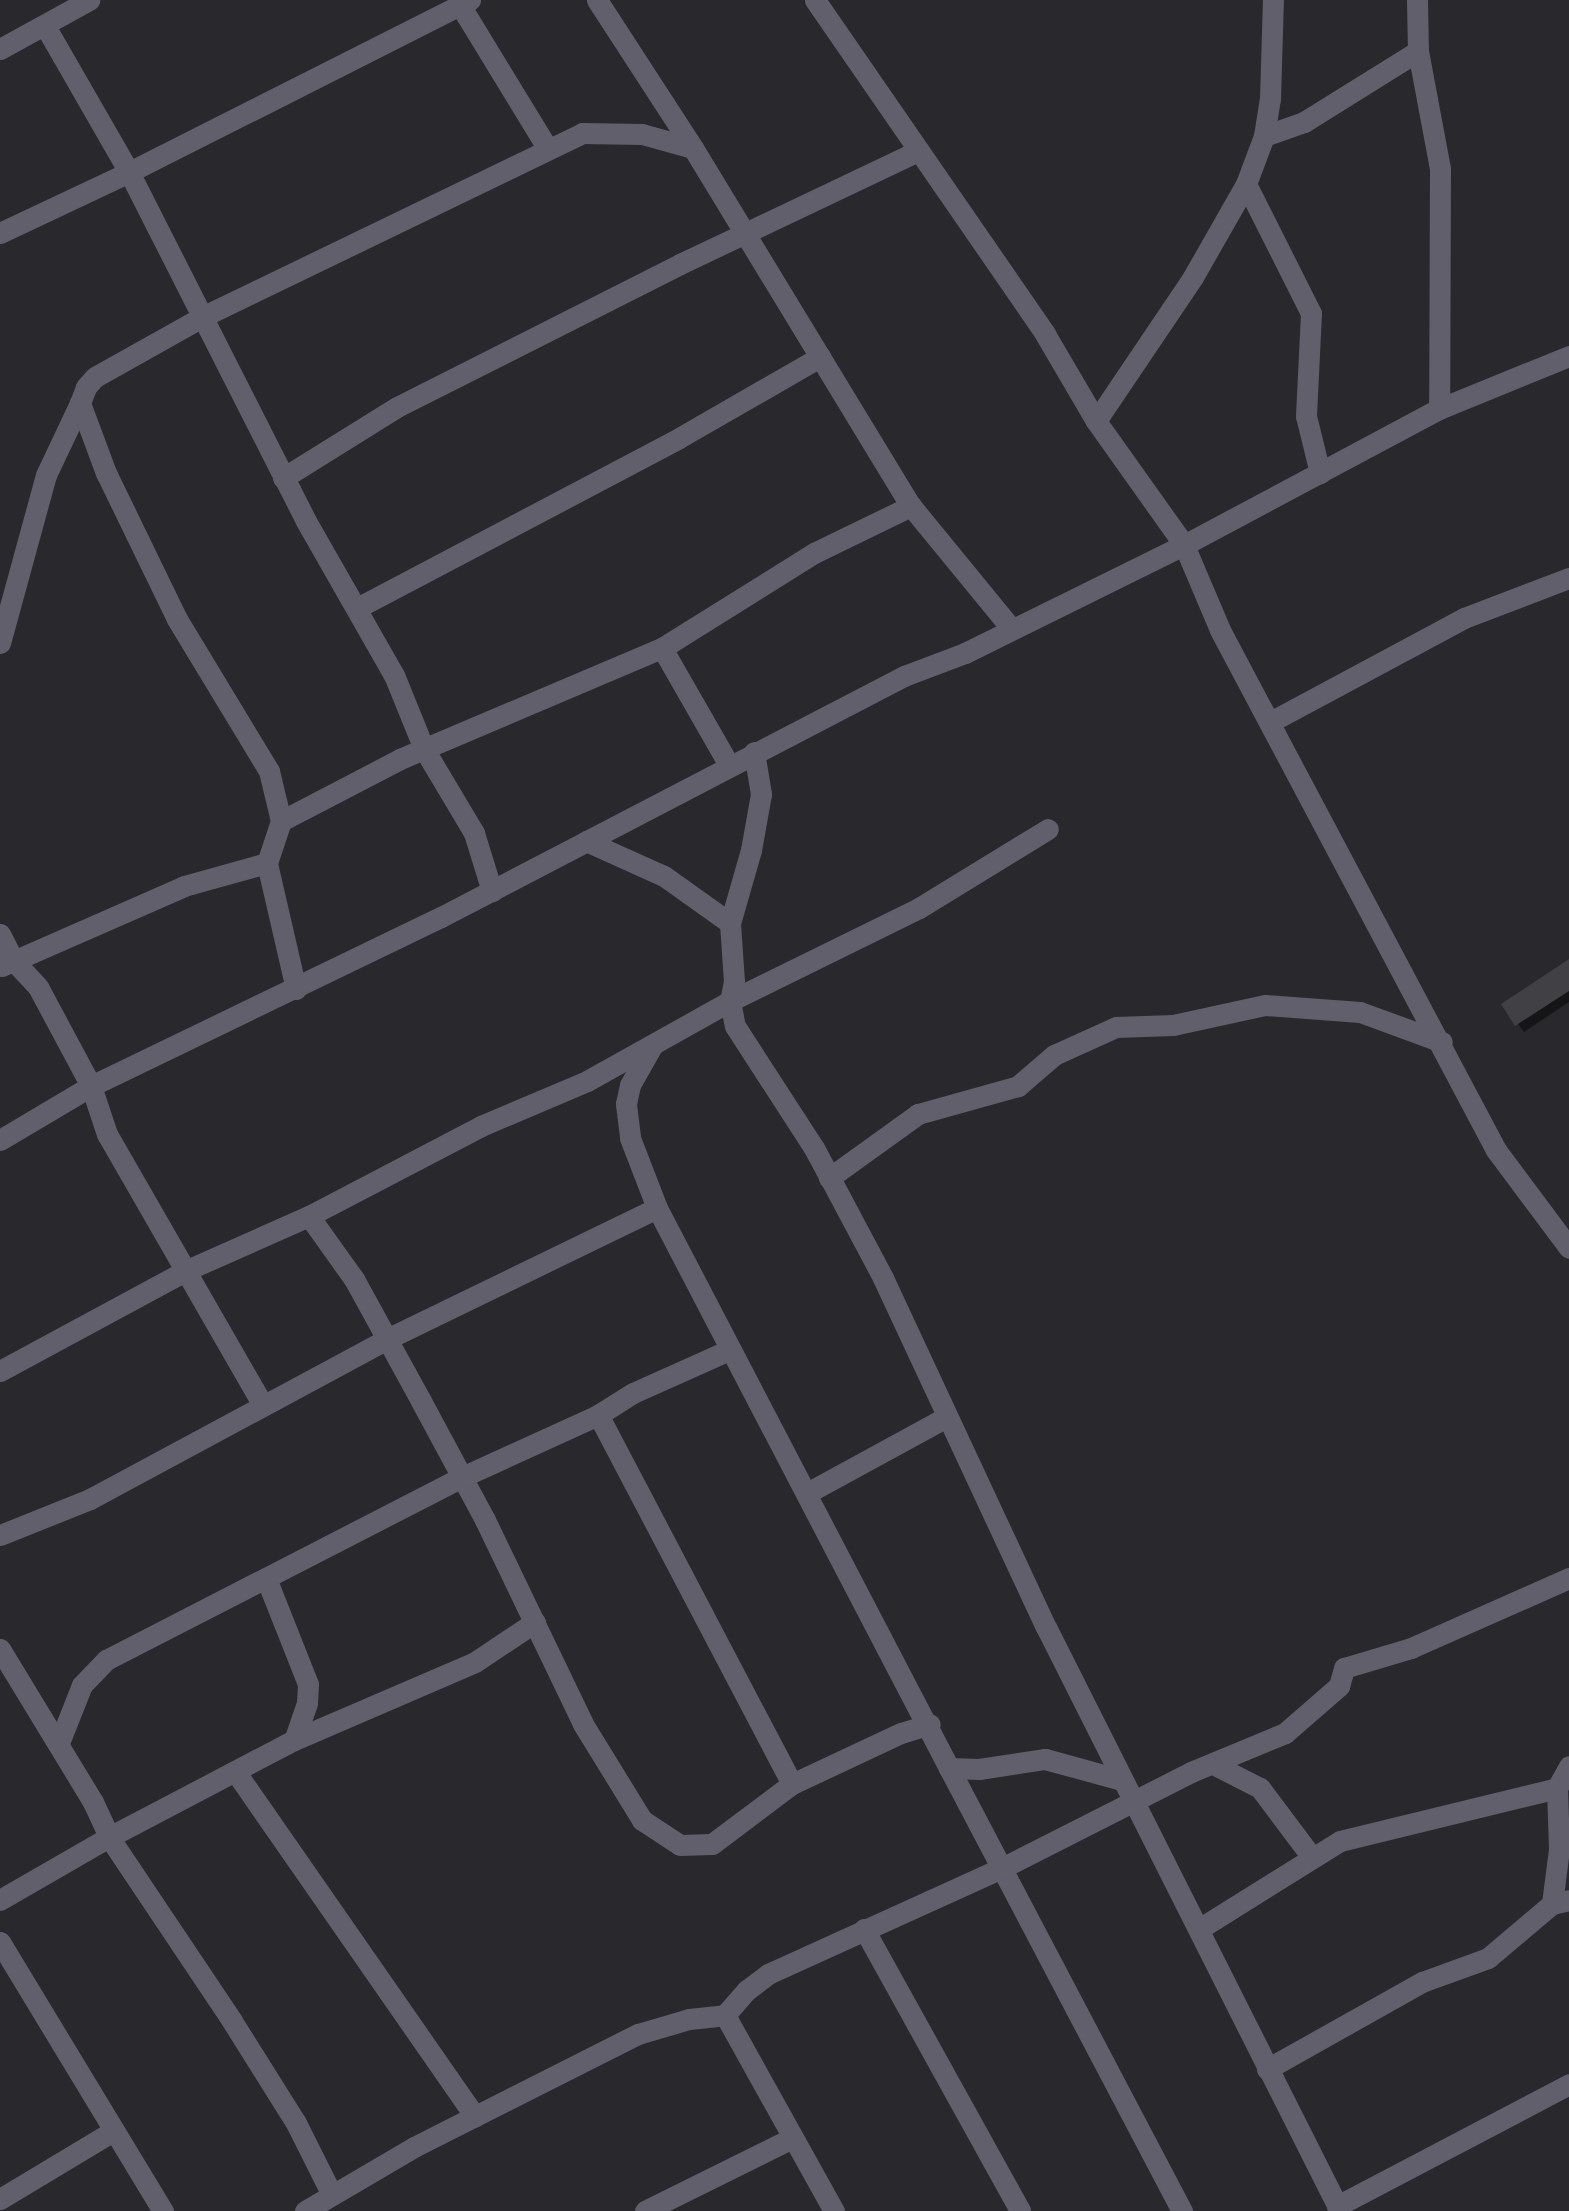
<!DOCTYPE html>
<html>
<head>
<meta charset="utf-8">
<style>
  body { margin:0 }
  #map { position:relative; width:1569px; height:2211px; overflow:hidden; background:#29282d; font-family:Mulish,sans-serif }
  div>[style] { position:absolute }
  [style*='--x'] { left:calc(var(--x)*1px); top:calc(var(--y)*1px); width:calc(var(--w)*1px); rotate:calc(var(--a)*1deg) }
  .shadow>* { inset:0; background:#0007 }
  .building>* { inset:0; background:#404045 }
  .street>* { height:21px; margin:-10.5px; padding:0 10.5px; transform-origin:10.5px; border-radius:10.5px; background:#605f6b }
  span { translate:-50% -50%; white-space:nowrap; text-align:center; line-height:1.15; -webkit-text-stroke:5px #29282d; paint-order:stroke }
</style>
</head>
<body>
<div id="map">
  <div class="shadow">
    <div style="clip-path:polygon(1569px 961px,1569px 1002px,1524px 1032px,1503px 1004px)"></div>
  </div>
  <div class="building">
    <div style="clip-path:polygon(1569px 959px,1569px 991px,1515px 1026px,1501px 1004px)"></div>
  </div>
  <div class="street">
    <div style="--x:470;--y:0;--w:382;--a:153.2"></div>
    <div style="--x:129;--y:172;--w:391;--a:63.1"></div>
    <div style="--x:306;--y:521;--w:177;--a:60.3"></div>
    <div style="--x:394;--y:675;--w:80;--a:67.9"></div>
    <div style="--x:424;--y:749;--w:98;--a:59.2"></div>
    <div style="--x:474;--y:833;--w:61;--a:72.8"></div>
    <div style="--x:597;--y:0;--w:176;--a:57"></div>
    <div style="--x:693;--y:148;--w:419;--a:58.7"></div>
    <div style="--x:911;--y:506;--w:156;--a:50.7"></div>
    <div style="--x:815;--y:0;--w:406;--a:55.4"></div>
    <div style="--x:1045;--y:334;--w:101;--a:59.6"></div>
    <div style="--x:1096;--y:421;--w:152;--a:54.6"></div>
    <div style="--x:1184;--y:545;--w:92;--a:67"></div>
    <div style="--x:1220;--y:630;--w:589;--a:62.04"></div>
    <div style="--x:1496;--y:1150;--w:122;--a:53.3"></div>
    <div style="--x:1417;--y:0;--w:51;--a:88.9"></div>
    <div style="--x:1418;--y:51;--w:119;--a:79.4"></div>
    <div style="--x:1440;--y:168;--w:241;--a:90.2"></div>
    <div style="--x:460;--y:5;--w:169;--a:58.6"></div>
    <div style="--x:0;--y:49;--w:102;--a:-28.8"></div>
    <div style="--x:1264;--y:136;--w:42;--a:-19.3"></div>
    <div style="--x:1304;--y:122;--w:134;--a:-31.9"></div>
    <div style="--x:1246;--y:184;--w:144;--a:63.3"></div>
    <div style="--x:1311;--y:313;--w:103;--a:92.8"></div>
    <div style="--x:1306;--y:416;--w:59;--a:76.2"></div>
    <div style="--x:0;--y:233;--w:143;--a:-25.3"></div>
    <div style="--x:129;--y:172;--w:168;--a:-119.9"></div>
    <div style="--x:1096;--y:421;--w:174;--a:-56"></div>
    <div style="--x:1193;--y:277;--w:107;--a:-60.3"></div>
    <div style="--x:1246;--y:184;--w:51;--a:-69.4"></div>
    <div style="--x:1264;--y:136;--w:37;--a:-81"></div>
    <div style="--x:1270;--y:99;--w:99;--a:-88.3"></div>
    <div style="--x:283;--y:478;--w:134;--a:-31.9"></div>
    <div style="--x:397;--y:407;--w:317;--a:-26.8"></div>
    <div style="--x:680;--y:264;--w:261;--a:-25.4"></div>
    <div style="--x:357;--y:608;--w:364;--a:-27.8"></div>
    <div style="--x:679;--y:438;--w:163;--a:-29.9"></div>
    <div style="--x:0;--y:643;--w:174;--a:-74.7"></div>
    <div style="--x:46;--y:475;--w:80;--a:-64.7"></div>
    <div style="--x:1272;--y:721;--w:218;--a:-28.2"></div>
    <div style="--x:1464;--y:618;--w:112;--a:-20.9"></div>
    <div style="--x:754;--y:752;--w:43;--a:80.5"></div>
    <div style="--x:761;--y:794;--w:57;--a:100.1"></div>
    <div style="--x:751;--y:850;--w:76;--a:106"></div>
    <div style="--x:730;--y:923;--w:58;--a:86.1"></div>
    <div style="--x:734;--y:981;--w:20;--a:101"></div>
    <div style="--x:730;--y:1001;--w:25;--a:79"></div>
    <div style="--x:735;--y:1026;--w:145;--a:57.1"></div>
    <div style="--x:814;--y:1148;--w:147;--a:62"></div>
    <div style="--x:883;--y:1278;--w:385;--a:65"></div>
    <div style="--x:1046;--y:1627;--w:654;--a:63.28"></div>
    <div style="--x:729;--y:765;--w:135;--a:-119.8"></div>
    <div style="--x:662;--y:648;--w:179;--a:-32"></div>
    <div style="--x:814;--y:553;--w:108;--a:-25.9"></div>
    <div style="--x:281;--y:821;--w:134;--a:-27.5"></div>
    <div style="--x:400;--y:759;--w:285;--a:-23"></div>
    <div style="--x:586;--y:841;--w:85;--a:24.2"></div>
    <div style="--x:664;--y:876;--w:81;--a:35.5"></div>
    <div style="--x:0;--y:934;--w:29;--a:63"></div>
    <div style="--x:13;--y:960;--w:37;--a:47"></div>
    <div style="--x:38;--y:987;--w:112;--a:61.8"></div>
    <div style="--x:91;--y:1086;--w:51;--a:71.6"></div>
    <div style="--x:107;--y:1134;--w:313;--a:60.1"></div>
    <div style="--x:2;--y:966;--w:199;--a:-23.7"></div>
    <div style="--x:184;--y:886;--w:86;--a:-15.5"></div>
    <div style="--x:296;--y:989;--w:129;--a:-103"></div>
    <div style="--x:267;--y:863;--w:44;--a:-71.6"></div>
    <div style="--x:281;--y:821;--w:51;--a:-103.5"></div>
    <div style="--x:269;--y:771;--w:178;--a:-121.2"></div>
    <div style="--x:177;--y:619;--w:162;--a:-115.9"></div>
    <div style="--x:106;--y:473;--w:75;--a:-110.4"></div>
    <div style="--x:80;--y:403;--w:17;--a:-69"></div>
    <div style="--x:86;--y:387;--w:13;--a:-48"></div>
    <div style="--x:95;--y:377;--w:123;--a:-29.3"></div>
    <div style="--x:202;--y:317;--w:422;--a:-25.8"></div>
    <div style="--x:582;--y:133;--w:60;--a:1"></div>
    <div style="--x:642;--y:134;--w:53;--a:15.4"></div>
    <div style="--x:652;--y:1046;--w:45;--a:119.4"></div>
    <div style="--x:630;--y:1085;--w:19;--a:102"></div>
    <div style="--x:626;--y:1104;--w:34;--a:83"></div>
    <div style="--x:630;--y:1138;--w:75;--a:68.9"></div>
    <div style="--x:0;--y:1140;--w:106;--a:-30.7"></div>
    <div style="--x:91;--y:1086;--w:389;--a:-25.8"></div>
    <div style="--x:441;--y:917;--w:522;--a:-27.5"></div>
    <div style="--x:904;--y:676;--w:65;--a:-20.7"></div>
    <div style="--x:965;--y:653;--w:244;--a:-26.3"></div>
    <div style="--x:1184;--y:545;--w:289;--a:-28.1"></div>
    <div style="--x:1439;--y:409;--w:140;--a:-22.2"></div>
    <div style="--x:829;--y:1178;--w:110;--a:-35.7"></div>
    <div style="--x:918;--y:1114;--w:104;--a:-15.6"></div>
    <div style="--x:1018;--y:1086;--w:48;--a:-40.7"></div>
    <div style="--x:1054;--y:1055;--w:68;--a:-24.3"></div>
    <div style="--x:1116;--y:1027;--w:57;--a:-2"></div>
    <div style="--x:1173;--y:1025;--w:94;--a:-12.3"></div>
    <div style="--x:1265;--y:1005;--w:95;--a:4.2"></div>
    <div style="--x:1360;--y:1012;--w:87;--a:20.1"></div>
    <div style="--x:309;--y:1216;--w:77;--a:54.5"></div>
    <div style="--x:354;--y:1279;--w:139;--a:61.2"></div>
    <div style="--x:421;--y:1401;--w:135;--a:61.7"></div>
    <div style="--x:485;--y:1520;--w:226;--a:64.3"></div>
    <div style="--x:583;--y:1724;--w:113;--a:58.4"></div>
    <div style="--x:642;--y:1820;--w:45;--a:33.3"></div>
    <div style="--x:680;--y:1845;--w:32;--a:-2"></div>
    <div style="--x:712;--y:1844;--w:100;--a:-36.9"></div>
    <div style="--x:792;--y:1784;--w:417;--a:-117.7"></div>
    <div style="--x:598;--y:1415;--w:41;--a:-32.2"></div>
    <div style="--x:633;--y:1393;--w:105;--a:-24.1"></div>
    <div style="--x:0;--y:1371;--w:213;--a:-28.4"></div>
    <div style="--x:187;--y:1270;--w:133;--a:-23.9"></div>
    <div style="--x:309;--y:1216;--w:194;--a:-27.6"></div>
    <div style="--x:481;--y:1126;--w:115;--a:-23"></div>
    <div style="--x:587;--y:1081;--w:164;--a:-29.2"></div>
    <div style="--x:730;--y:1001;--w:211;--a:-26.2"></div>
    <div style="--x:919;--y:908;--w:151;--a:-31.5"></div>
    <div style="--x:809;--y:1492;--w:155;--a:-28.6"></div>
    <div style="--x:0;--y:1535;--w:97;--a:-21.8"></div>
    <div style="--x:90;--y:1499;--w:337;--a:-28.3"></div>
    <div style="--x:387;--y:1339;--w:300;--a:-25.9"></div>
    <div style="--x:657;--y:1208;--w:632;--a:62.46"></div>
    <div style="--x:949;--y:1768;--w:30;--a:2"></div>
    <div style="--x:979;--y:1769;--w:67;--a:-8.6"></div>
    <div style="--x:1045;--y:1759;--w:80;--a:15.3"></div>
    <div style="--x:266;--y:1578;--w:114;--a:68.4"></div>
    <div style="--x:308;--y:1684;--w:19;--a:93"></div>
    <div style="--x:307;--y:1703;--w:39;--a:109"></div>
    <div style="--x:294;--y:1740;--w:209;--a:152.3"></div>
    <div style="--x:109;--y:1837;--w:221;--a:56.2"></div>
    <div style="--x:232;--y:2021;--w:120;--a:57.9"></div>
    <div style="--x:296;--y:2123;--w:78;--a:63.4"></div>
    <div style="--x:0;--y:1649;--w:179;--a:58.7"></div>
    <div style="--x:93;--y:1802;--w:38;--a:65"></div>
    <div style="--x:109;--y:1837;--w:126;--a:150"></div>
    <div style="--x:294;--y:1740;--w:197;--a:-23.3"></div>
    <div style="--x:475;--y:1662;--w:72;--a:-33.7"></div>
    <div style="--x:59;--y:1743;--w:62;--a:-68.4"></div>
    <div style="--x:82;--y:1685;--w:35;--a:-46"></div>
    <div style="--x:106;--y:1660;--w:400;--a:-27.2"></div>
    <div style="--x:462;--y:1477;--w:149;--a:-24.5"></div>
    <div style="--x:1215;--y:1765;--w:51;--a:27.1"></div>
    <div style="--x:1260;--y:1788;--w:85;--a:53.1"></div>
    <div style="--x:949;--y:1768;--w:501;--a:62.26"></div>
    <div style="--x:237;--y:1774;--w:417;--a:55.2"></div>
    <div style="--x:792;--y:1784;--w:120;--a:-25.1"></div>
    <div style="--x:901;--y:1733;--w:30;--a:-17"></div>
    <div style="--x:1557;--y:1788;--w:25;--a:-61"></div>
    <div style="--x:864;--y:1929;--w:322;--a:61"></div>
    <div style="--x:1199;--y:1929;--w:166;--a:-32"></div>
    <div style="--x:1340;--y:1841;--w:223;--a:-13.7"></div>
    <div style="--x:1557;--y:1788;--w:61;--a:88.1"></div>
    <div style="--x:1559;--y:1849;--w:55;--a:97.3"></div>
    <div style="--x:0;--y:1942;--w:315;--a:58.8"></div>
    <div style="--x:1267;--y:2069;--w:178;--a:-29.3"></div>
    <div style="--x:1422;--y:1982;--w:70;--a:-20"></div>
    <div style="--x:1488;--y:1958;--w:84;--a:-40.2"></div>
    <div style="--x:1552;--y:1904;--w:17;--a:-13"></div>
    <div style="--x:0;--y:2199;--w:132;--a:-31"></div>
    <div style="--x:1337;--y:2206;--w:262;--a:-27.7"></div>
    <div style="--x:305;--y:2211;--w:126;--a:-30.4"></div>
    <div style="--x:414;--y:2147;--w:251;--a:-26.8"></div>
    <div style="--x:638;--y:2034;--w:53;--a:-16.4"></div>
    <div style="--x:689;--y:2019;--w:36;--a:-6"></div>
    <div style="--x:645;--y:2211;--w:164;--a:-26.4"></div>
    <div style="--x:834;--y:2211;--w:224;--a:-119.1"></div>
    <div style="--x:725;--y:2015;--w:33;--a:-49"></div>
    <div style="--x:747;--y:1990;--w:26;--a:-37"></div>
    <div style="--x:768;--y:1974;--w:255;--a:-24.4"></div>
    <div style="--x:1000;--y:1869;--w:214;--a:-26.9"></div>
    <div style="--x:1191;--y:1772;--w:102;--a:-22.5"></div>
    <div style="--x:1285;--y:1733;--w:72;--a:-41"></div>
    <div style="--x:1339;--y:1686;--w:19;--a:-74"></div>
    <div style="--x:1344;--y:1668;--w:70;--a:-16.6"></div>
    <div style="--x:1411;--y:1648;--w:173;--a:-23.9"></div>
  </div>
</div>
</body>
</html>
